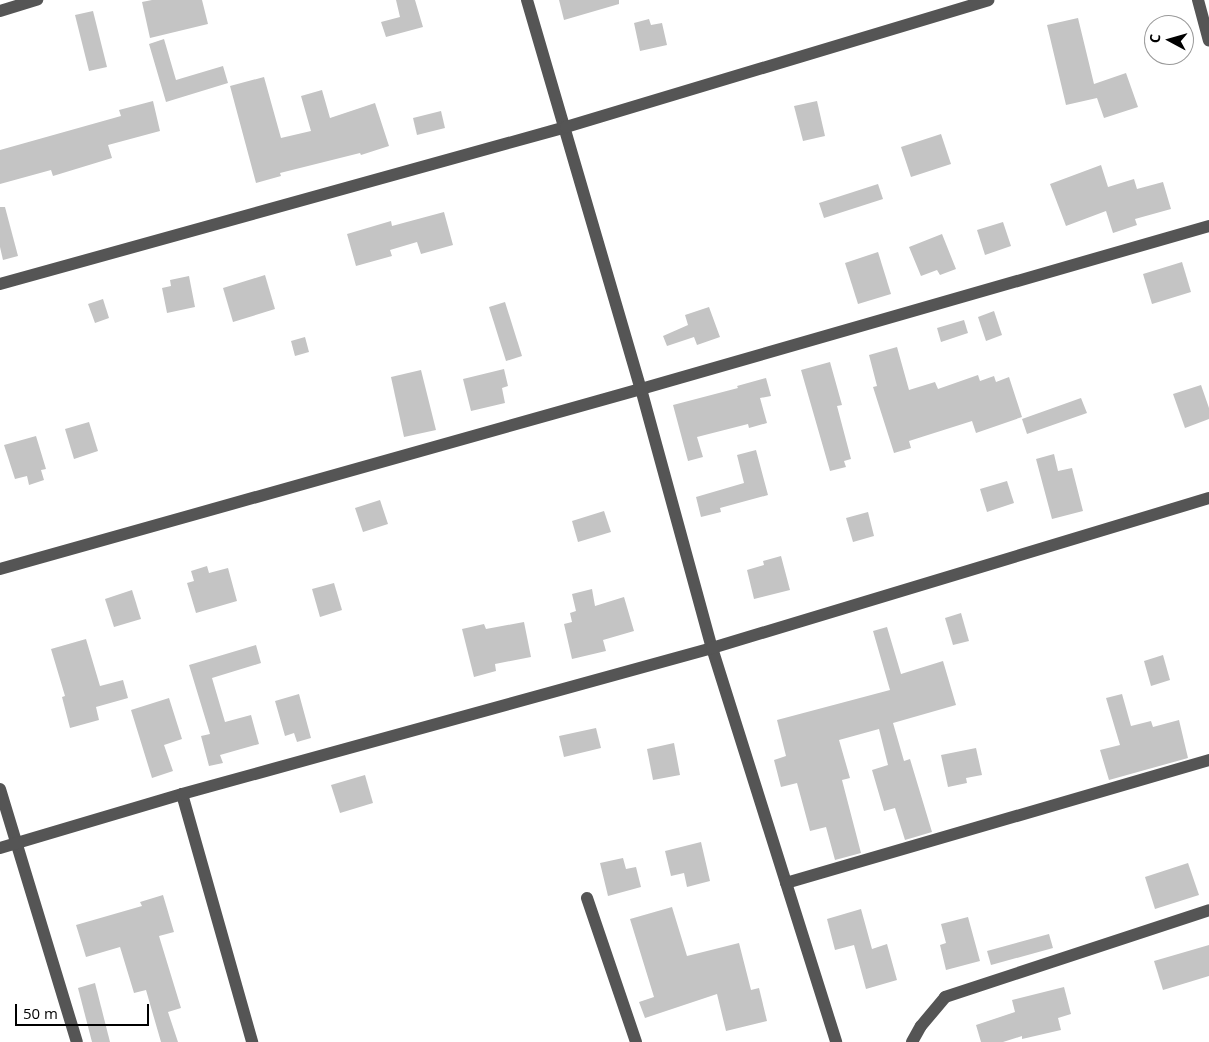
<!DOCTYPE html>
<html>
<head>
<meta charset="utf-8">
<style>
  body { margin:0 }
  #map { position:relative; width:1209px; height:1042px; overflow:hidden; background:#fff; font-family:"Open Sans",sans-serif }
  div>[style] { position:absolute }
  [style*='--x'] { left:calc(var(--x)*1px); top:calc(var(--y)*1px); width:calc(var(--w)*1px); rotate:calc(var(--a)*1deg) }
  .building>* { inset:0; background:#c4c4c4 }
  .minor>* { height:12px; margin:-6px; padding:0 6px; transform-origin:6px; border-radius:6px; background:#555 }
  span { translate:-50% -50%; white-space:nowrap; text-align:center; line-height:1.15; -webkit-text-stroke:4px #fff; paint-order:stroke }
  .north { position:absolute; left:1144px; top:15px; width:50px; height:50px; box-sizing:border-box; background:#fff; border:1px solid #999; border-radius:50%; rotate:276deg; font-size:14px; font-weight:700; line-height:20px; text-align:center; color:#000 }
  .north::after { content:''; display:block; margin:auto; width:18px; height:22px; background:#000; clip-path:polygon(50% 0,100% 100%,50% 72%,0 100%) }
  .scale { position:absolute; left:15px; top:1004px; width:134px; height:22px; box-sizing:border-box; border:2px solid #000; border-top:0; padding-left:6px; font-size:15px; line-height:18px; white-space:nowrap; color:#000; -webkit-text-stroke:4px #fff; paint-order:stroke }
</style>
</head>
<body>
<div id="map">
  <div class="building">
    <div style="clip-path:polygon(152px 0,202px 0,208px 24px,150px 38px,142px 2px)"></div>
    <div style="clip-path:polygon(396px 0,415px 0,423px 27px,386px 37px,381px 22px,400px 17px)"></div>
    <div style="clip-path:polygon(559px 0,619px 0,619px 4px,564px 20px)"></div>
    <div style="clip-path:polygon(93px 11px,107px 67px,89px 71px,75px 15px)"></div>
    <div style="clip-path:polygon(1078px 18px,1094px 84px,1126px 73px,1138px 107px,1104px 118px,1097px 98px,1066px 105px,1047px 25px)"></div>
    <div style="clip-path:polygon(649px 19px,651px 25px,662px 23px,667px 45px,640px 51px,634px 23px)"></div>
    <div style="clip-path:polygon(164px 39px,176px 80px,223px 66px,228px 83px,166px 102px,149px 44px)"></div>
    <div style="clip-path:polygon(264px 77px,281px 138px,311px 131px,301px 96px,322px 90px,330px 118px,375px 103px,389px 146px,361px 155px,360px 153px,280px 173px,281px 176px,256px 183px,230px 86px)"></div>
    <div style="clip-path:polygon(153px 101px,160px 131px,108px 145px,112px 158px,53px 176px,51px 170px,0 184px,0 150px,121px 116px,119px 110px)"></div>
    <div style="clip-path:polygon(817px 101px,825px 136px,803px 141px,794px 106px)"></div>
    <div style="clip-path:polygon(441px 111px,445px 128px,417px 135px,413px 118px)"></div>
    <div style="clip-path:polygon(941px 134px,951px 164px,911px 177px,901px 147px)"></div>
    <div style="clip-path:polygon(1101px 165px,1108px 187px,1134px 179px,1137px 189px,1163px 182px,1171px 209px,1135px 219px,1137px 225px,1113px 233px,1106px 211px,1066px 226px,1050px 184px)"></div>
    <div style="clip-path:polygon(878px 184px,883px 199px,824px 218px,819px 203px)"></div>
    <div style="clip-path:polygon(0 207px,5px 207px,18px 256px,3px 260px,0 247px)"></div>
    <div style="clip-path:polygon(444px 212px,453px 245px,421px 254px,417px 242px,390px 250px,392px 256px,356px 266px,347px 234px,391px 221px,392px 226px)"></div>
    <div style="clip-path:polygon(1003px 222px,1011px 246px,985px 255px,977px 230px)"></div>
    <div style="clip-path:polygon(942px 234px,956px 269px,940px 275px,937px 270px,921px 276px,909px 247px)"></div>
    <div style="clip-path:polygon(878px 252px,891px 294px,858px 304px,845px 263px)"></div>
    <div style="clip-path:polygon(1182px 262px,1191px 292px,1152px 304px,1143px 274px)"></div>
    <div style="clip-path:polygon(265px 275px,275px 309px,233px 322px,223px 288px)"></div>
    <div style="clip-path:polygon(189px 276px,195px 307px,167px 313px,162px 288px,171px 286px,170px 280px)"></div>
    <div style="clip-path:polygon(103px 299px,109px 318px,95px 323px,88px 304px)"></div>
    <div style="clip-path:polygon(505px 302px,522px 356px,506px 361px,489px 307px)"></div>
    <div style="clip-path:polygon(709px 307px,720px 337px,697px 345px,694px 337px,667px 346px,663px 336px,688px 325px,685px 315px)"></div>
    <div style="clip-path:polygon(994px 311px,1002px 335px,986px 341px,978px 317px)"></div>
    <div style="clip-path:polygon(964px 320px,968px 333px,941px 342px,937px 328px)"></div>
    <div style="clip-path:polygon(305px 337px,309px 352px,295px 356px,291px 341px)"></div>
    <div style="clip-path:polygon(897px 347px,909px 390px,935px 382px,938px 389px,978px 375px,980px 381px,994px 376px,996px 382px,1009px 377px,1022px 417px,976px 433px,972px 421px,909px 441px,911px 448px,894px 453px,873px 387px,877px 386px,869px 355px)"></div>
    <div style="clip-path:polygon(830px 362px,842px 405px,837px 406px,851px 459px,844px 461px,846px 467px,830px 471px,801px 370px)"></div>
    <div style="clip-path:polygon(504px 369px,508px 386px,502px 388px,505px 403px,471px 411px,463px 379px)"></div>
    <div style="clip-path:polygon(421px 370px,436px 430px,404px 437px,391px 377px)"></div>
    <div style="clip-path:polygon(766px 378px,771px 396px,760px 398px,767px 423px,749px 428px,748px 424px,697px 437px,703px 457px,688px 461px,673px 405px,738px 388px,737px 386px)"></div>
    <div style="clip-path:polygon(1201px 385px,1209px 408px,1209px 419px,1185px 428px,1173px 394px)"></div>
    <div style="clip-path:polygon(1081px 398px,1087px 413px,1027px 434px,1022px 419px)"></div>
    <div style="clip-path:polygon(89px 422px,98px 451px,74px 459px,65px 429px)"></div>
    <div style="clip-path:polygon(36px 436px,46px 469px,41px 470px,44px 480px,29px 485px,27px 476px,15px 479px,4px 445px)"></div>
    <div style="clip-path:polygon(756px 450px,768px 495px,720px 508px,721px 512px,701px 517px,696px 497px,744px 483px,737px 455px)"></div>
    <div style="clip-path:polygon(1054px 454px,1058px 471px,1072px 468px,1083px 511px,1052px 519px,1036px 459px)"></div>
    <div style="clip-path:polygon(1007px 481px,1014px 503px,987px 512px,980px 489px)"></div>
    <div style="clip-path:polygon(380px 500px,388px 524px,363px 532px,355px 508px)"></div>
    <div style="clip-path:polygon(604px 511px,611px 532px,578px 542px,572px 521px)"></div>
    <div style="clip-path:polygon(868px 512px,874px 536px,853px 542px,846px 518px)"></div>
    <div style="clip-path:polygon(781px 556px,790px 590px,754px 599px,747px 570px,764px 565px,763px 561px)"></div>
    <div style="clip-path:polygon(207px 566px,209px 573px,228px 568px,237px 601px,196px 613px,187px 583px,194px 581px,191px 571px)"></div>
    <div style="clip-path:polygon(334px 583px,342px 610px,320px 617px,312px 589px)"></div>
    <div style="clip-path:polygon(592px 589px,595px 606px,624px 597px,634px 631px,603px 640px,606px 651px,572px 659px,564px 624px,572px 622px,570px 613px,576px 611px,572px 594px)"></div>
    <div style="clip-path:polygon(132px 590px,141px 619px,114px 627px,105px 599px)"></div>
    <div style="clip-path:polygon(961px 613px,969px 641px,953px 645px,945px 618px)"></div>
    <div style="clip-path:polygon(524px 622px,531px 657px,495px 664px,496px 671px,474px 677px,462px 629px,484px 624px,486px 629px)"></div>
    <div style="clip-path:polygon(887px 627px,901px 674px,943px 661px,956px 705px,893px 723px,904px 761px,910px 759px,932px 832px,905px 840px,895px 808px,884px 811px,872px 770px,888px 765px,879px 729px,839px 740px,850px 778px,842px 780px,861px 853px,835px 860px,826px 827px,810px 831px,797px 783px,781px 787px,774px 760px,786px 756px,777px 720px,890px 690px,873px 631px)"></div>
    <div style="clip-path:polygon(86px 639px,100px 686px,123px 680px,128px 698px,96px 707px,99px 720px,70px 728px,62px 697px,65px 696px,51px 649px)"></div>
    <div style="clip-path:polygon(256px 645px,261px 663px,212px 678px,225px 722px,251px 715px,259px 744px,220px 755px,223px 763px,209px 766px,201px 736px,210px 734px,189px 665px)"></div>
    <div style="clip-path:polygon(1163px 655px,1170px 680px,1151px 686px,1144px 661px)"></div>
    <div style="clip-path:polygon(299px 694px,311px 738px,297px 742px,294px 733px,285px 736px,275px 701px)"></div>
    <div style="clip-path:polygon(1122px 694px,1131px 726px,1151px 721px,1153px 727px,1179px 720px,1188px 758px,1109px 780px,1100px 750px,1120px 745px,1106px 698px)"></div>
    <div style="clip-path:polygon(169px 698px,182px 739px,164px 745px,173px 771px,152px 778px,131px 710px)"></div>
    <div style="clip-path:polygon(596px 728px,601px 748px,564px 757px,559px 736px)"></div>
    <div style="clip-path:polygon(674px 743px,680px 775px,653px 780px,647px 749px)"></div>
    <div style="clip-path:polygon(976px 748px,982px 775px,966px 778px,967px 783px,948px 787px,941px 755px)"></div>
    <div style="clip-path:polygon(365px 775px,373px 803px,340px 813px,331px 785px)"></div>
    <div style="clip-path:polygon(701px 842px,710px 881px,687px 887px,684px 873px,671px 876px,665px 851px)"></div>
    <div style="clip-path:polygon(623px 858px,626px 869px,636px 867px,641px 887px,608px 896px,600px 863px)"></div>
    <div style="clip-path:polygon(1188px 863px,1199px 895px,1155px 909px,1145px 877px)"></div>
    <div style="clip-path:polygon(163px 895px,174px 932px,159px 936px,181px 1008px,168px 1012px,178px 1042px,161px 1042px,146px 990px,134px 993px,120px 947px,86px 957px,76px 925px,142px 906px,140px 902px)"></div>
    <div style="clip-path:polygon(672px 907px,687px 956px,739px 943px,751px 990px,759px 988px,767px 1021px,726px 1031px,717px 994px,645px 1018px,639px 1002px,654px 997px,630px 919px)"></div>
    <div style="clip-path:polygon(861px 909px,872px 949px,887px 944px,897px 980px,866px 989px,854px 945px,835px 950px,827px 919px)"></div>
    <div style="clip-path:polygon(968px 917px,980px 961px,946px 970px,940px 945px,946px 943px,941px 924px)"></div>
    <div style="clip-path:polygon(1049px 934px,1053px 948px,991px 965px,987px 951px)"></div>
    <div style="clip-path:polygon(1209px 945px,1209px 976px,1163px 990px,1154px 961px)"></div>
    <div style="clip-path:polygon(95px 983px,110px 1042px,92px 1042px,78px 988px)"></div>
    <div style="clip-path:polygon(1064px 987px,1071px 1014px,1058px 1018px,1061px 1030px,1022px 1039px,1022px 1036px,1003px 1042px,981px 1042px,976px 1025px,1015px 1012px,1012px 1000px)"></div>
  </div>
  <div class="minor">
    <div style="--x:527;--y:0;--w:405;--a:73.7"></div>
    <div style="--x:641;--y:389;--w:269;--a:74.7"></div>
    <div style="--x:712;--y:648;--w:413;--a:72.5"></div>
    <div style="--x:1198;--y:0;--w:42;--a:75"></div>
    <div style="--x:0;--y:11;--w:39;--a:-17"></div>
    <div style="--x:0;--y:284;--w:587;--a:-15.5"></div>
    <div style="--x:566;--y:127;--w:441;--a:-16.7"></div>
    <div style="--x:0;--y:569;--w:666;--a:-15.69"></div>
    <div style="--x:641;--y:389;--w:591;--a:-16.01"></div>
    <div style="--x:0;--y:789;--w:264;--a:73.1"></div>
    <div style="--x:182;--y:794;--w:258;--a:74.2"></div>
    <div style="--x:0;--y:848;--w:190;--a:-16.5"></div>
    <div style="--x:182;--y:794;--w:550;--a:-15.4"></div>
    <div style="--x:712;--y:648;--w:519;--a:-16.79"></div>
    <div style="--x:786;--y:883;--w:441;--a:-16.2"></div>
    <div style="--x:587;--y:898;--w:152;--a:71.2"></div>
    <div style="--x:912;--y:1042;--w:18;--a:-61"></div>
    <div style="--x:921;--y:1026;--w:38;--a:-50"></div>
    <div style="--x:945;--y:997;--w:278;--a:-18.2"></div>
  </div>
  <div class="north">С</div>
  <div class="scale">50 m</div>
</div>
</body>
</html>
